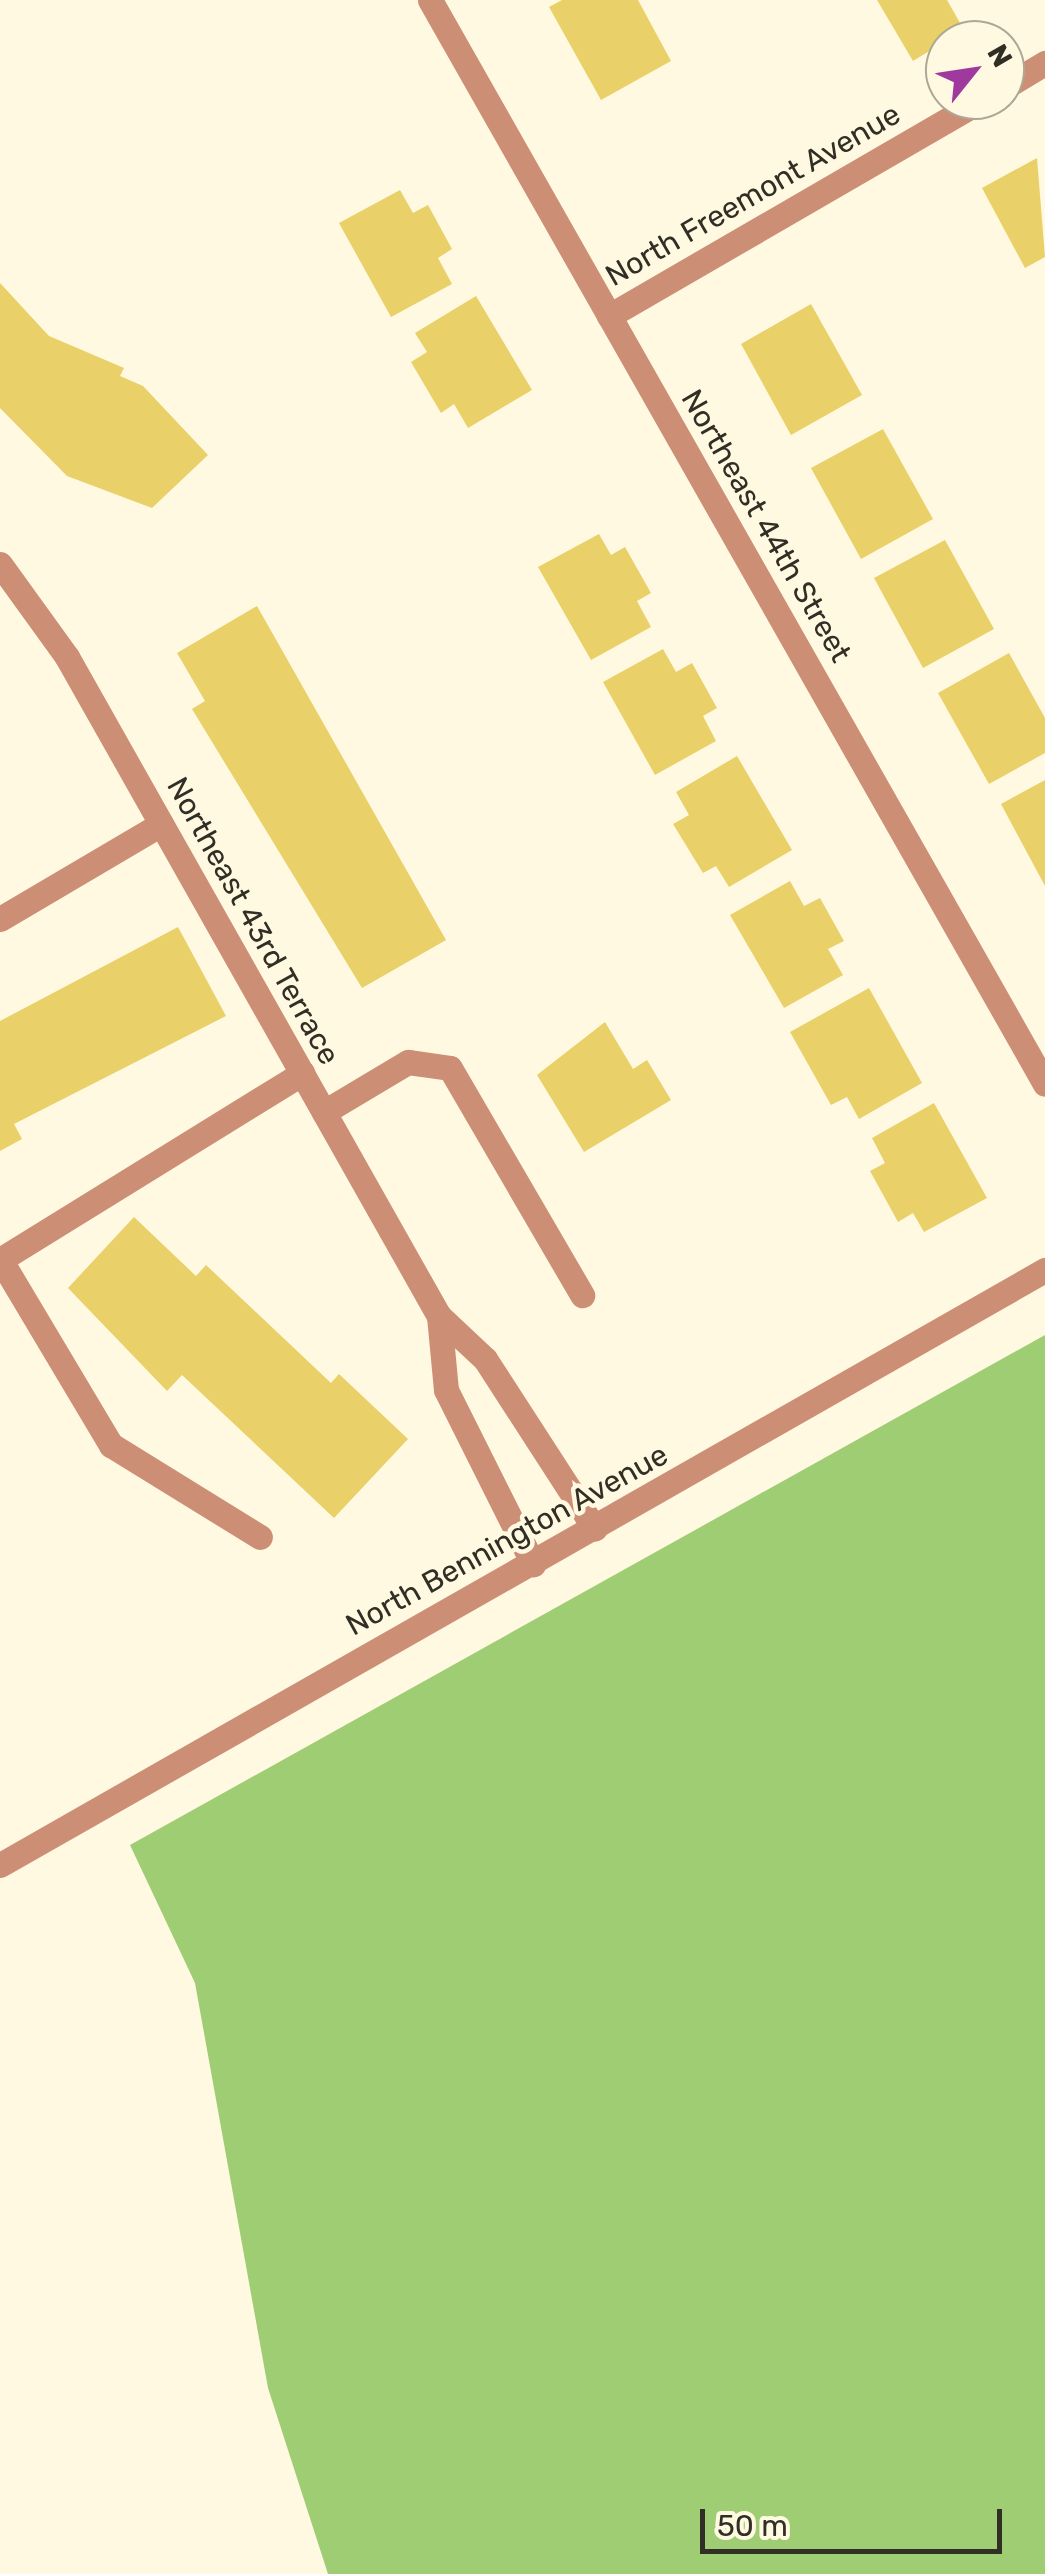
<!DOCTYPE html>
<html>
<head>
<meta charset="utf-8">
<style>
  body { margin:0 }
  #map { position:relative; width:1045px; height:2574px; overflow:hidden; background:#fff9e1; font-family:Rubik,sans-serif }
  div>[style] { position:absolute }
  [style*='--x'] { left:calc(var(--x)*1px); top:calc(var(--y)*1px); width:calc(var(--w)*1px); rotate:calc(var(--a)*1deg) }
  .forest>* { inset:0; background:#9fcd74 }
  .building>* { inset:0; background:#e9d068 }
  .minor>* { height:25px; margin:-12.5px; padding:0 12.5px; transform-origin:12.5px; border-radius:12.5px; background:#cc8f75 }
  span { translate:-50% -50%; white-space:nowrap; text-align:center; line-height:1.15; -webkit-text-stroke:9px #fff9e1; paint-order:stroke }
  .street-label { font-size:30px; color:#302e25 }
  .north { position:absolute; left:925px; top:20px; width:100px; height:100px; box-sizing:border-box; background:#fff9e1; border:2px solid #aca896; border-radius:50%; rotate:60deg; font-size:28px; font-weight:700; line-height:40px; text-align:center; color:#302e25 }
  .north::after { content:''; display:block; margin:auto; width:35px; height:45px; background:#9f399d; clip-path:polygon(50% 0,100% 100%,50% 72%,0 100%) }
  .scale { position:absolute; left:700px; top:2509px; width:302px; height:45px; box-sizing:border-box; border:5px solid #302e25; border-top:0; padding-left:12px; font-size:30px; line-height:35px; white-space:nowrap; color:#302e25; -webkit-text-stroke:8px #fff9e1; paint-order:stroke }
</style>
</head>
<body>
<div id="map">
  <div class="forest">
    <div style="clip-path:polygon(1045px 1335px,1045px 2574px,328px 2574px,268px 2388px,195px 1983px,130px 1845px)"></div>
  </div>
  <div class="building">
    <div style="clip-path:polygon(562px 0,638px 0,671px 61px,601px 100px,549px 7px)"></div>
    <div style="clip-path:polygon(877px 0,947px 0,964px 30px,913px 61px)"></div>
    <div style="clip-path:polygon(1037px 158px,1045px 257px,1025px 268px,982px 188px)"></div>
    <div style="clip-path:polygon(400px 190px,413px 213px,428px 205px,452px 249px,438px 258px,452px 284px,391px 317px,339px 223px)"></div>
    <div style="clip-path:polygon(0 283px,49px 336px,124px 368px,120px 376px,143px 386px,208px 455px,152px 508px,67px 476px,0 408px)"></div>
    <div style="clip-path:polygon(476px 296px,532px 390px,468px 428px,454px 404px,441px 413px,411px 362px,427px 352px,415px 333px)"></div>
    <div style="clip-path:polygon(811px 304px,862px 395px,791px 435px,741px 344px)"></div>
    <div style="clip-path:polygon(883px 429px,933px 519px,861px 559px,811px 468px)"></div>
    <div style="clip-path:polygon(599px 534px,611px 555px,625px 547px,651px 593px,637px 601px,651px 627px,591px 660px,538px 567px)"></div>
    <div style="clip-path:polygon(945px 540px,994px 629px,923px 668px,874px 578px)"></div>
    <div style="clip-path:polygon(257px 606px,446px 940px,362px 988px,192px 709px,205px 701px,177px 653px)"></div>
    <div style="clip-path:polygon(663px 649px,676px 672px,692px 663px,717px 708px,703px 716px,716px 741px,655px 775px,603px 682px)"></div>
    <div style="clip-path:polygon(1009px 653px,1045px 718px,1045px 753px,989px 784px,938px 693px)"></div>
    <div style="clip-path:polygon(737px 756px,792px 850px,729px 887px,716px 866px,703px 873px,673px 824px,689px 815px,676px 792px)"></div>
    <div style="clip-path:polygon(1045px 780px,1045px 886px,1001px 804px)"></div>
    <div style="clip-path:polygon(790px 881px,804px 906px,820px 898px,844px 941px,828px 949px,843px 975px,784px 1008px,730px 915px)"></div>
    <div style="clip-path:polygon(178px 927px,226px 1016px,14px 1124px,22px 1139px,0 1151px,0 1021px)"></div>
    <div style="clip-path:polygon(869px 988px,922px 1083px,859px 1119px,847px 1097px,831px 1105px,790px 1032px)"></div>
    <div style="clip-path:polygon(605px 1022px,633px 1069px,647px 1060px,671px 1100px,584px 1152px,537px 1075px)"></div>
    <div style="clip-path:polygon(934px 1103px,987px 1198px,924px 1232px,913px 1213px,898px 1222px,870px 1171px,885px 1163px,872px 1138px)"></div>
    <div style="clip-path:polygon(134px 1217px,196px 1276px,206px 1265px,331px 1383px,339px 1374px,408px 1439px,334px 1518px,182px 1375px,167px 1391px,68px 1288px)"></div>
  </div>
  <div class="minor">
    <div style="--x:430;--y:0;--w:1246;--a:60.43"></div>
    <div style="--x:1005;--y:87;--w:47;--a:-31"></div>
    <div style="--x:609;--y:316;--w:431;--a:-30.1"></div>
    <div style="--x:0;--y:564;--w:115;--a:54.2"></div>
    <div style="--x:67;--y:657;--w:757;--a:60.56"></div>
    <div style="--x:439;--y:1316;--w:63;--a:43.1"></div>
    <div style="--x:485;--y:1359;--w:202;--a:57.1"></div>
    <div style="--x:0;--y:919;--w:187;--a:-30.5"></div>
    <div style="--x:324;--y:1112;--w:98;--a:-30.8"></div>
    <div style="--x:408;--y:1062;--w:42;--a:8.1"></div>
    <div style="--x:450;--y:1068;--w:263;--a:59.8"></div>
    <div style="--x:3;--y:1258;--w:352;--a:-31.7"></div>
    <div style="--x:0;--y:1259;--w:217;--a:59.2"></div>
    <div style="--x:111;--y:1445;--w:175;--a:31.7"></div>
    <div style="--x:439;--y:1316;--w:74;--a:84.6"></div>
    <div style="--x:446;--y:1390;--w:195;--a:63.4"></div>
    <div style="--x:0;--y:1865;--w:1203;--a:-29.66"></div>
  </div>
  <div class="street-label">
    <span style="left:753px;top:195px;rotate:-30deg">North Freemont Avenue</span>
    <span style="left:766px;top:526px;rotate:60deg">Northeast 44th Street</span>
    <span style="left:253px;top:921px;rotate:61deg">Northeast 43rd Terrace</span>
    <span style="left:507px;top:1540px;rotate:-29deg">North Bennington Avenue</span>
  </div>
  <div class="north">N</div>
  <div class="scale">50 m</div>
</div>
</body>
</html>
